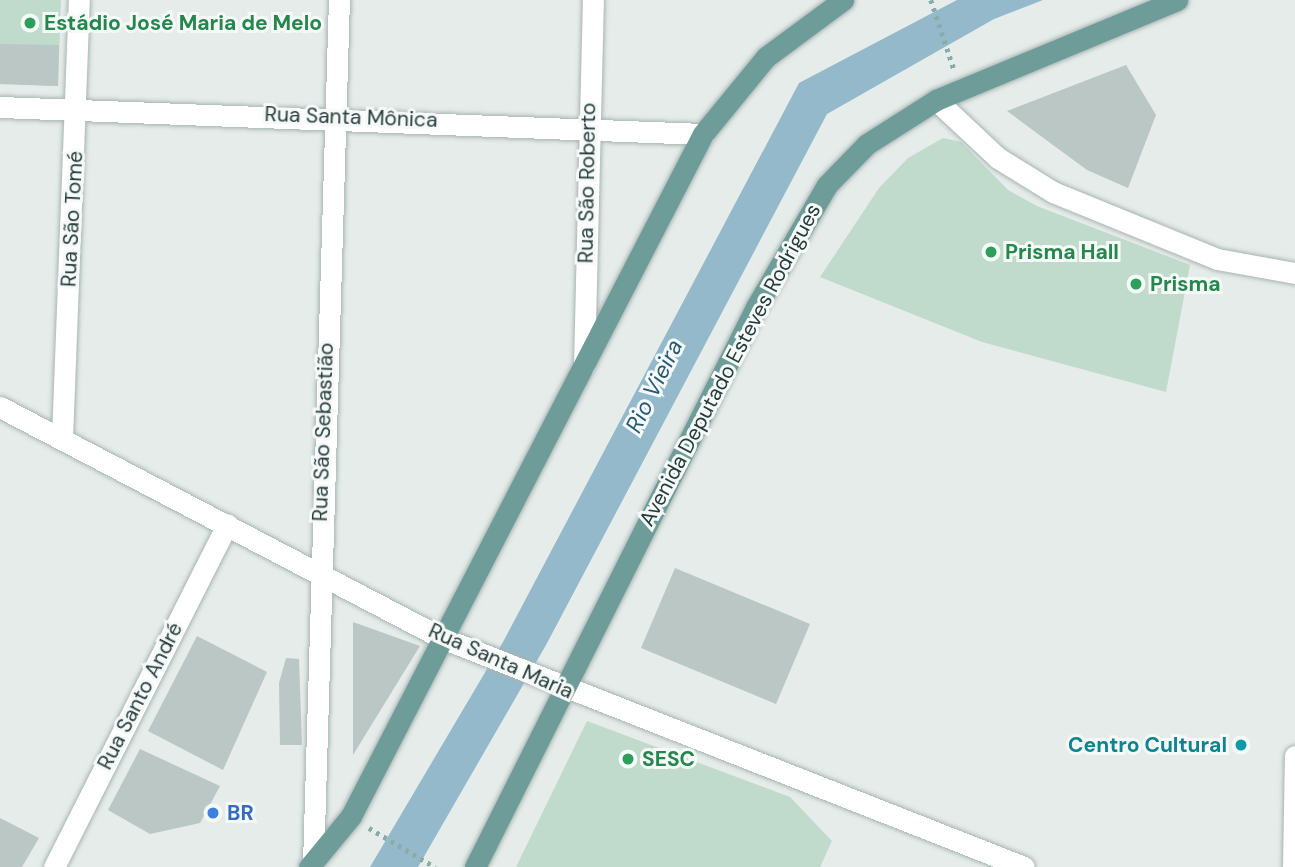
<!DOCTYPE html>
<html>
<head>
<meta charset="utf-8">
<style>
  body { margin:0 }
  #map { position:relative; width:1295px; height:867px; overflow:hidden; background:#e5ecea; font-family:"DM Sans",sans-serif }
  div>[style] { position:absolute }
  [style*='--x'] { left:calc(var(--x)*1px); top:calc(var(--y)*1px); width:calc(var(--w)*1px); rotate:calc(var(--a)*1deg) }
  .green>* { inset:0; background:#c0dbcc }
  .water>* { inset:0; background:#93b9cb }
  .building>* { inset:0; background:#bac7c4 }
  .path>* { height:4.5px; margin-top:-2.25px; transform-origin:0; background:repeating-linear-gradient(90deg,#89aca7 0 3.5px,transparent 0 8.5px) }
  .roads { filter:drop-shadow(0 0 2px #a8b4b2) drop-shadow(0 0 2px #a8b4b2) }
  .minor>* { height:21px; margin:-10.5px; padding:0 10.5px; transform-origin:10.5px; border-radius:10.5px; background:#fff }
  .secondary>* { height:21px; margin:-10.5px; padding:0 10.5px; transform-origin:10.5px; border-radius:10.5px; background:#fff }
  .primary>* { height:21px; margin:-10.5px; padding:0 10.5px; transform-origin:10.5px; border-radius:10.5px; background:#6e9d99 }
  .dots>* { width:19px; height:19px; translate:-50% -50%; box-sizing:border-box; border:4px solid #f5f9f8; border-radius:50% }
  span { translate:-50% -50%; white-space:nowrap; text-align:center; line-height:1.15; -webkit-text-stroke:6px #f5f9f8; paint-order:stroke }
  .leisure-label { font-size:21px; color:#27864d; font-weight:700 }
  .left { translate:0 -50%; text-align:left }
  .street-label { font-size:21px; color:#263c3a }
  .culture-label { font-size:21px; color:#0d838f; font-weight:700 }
  .right { translate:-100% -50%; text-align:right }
  .shop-label { font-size:21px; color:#366cbe; font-weight:700 }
  .water-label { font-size:23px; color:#265972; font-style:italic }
</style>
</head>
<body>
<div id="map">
  <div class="green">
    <div style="clip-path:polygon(0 0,61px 0,58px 86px,0 84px)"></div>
    <div style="clip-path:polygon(943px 138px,961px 142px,1008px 190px,1037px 206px,1190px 265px,1166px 392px,982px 342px,820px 277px,879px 188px,908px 158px)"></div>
    <div style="clip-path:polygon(587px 721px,790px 797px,832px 841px,820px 867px,516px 867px)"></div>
  </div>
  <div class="water">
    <div style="clip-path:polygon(957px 0,1043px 0,994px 19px,827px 114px,546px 645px,418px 867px,370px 867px,503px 642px,799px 83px)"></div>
  </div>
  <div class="building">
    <div style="clip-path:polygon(0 44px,59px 45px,58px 86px,0 84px)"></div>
    <div style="clip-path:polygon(1126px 65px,1156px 115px,1128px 188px,1087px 170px,1007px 111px)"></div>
    <div style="clip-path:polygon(675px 568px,810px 624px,776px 704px,641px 648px)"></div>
    <div style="clip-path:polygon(353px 622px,420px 646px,353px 755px)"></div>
    <div style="clip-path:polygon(197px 636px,267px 672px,223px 770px,148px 731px)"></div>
    <div style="clip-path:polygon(286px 658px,299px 659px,302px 745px,280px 745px,279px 683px)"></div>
    <div style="clip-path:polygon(140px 749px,220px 786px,200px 823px,150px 834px,108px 810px)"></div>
    <div style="clip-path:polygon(0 818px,39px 838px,22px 867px,0 867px)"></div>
  </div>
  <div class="path">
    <div style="--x:931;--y:0;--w:73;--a:71.6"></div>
    <div style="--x:369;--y:828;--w:77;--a:30.6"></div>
  </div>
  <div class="roads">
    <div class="minor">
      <div style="--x:936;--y:100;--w:85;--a:43.1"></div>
      <div style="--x:998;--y:158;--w:65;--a:31.7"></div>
      <div style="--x:1053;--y:192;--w:177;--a:22.2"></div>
      <div style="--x:1217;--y:259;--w:79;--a:10.2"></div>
      <div style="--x:0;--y:107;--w:704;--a:2.2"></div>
      <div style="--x:584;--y:365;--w:365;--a:-88.6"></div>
      <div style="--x:0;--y:407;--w:499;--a:27.6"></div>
      <div style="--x:62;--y:438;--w:438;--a:-87.8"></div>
      <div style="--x:313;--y:864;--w:864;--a:-88.28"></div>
      <div style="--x:54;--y:867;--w:384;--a:-63.2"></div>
    </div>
    <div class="secondary">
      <div style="--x:442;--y:638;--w:625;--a:21.48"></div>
      <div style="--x:1293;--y:867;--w:111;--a:-89"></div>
    </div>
    <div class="primary">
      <div style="--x:309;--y:867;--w:66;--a:-50.5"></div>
      <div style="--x:351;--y:816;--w:767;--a:-62.7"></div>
      <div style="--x:703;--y:134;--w:99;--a:-50.7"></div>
      <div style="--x:766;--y:57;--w:96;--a:-36.5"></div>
      <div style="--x:475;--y:867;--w:627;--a:-63.35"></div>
      <div style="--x:756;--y:307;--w:141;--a:-59.8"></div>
      <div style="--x:827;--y:185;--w:57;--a:-45.7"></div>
      <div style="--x:867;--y:144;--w:82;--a:-32.5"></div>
      <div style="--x:936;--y:100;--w:261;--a:-22.5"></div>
    </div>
  </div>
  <div class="dots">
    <div style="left:30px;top:23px;background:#2e9e5b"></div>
    <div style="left:991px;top:252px;background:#2e9e5b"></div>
    <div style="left:1136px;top:284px;background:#2e9e5b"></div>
    <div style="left:1241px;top:745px;background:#0f9aa8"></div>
    <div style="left:628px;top:759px;background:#2e9e5b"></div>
    <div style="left:213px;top:813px;background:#3f7fe0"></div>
  </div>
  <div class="leisure-label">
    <span class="left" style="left:44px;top:23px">Estádio José Maria de Melo</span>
    <span class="left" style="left:1005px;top:252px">Prisma Hall</span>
    <span class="left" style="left:1150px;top:284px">Prisma</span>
    <span class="left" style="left:642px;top:759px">SESC</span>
  </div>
  <div class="street-label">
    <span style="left:351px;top:117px;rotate:2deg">Rua Santa Mônica</span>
    <span style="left:587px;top:183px;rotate:-89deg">Rua São Roberto</span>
    <span style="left:72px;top:219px;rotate:-87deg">Rua São Tomé</span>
    <span style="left:730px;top:365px;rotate:-62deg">Avenida Deputado Esteves Rodrigues</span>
    <span style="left:323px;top:432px;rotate:-88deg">Rua São Sebastião</span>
    <span style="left:501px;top:661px;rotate:24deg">Rua Santa Maria</span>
    <span style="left:140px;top:696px;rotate:-63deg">Rua Santo André</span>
  </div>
  <div class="culture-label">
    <span class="right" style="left:1227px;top:745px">Centro Cultural</span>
  </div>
  <div class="shop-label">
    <span class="left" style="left:227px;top:813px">BR</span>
  </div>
  <div class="water-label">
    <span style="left:654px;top:386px;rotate:-64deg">Rio Vieira</span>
  </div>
</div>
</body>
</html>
